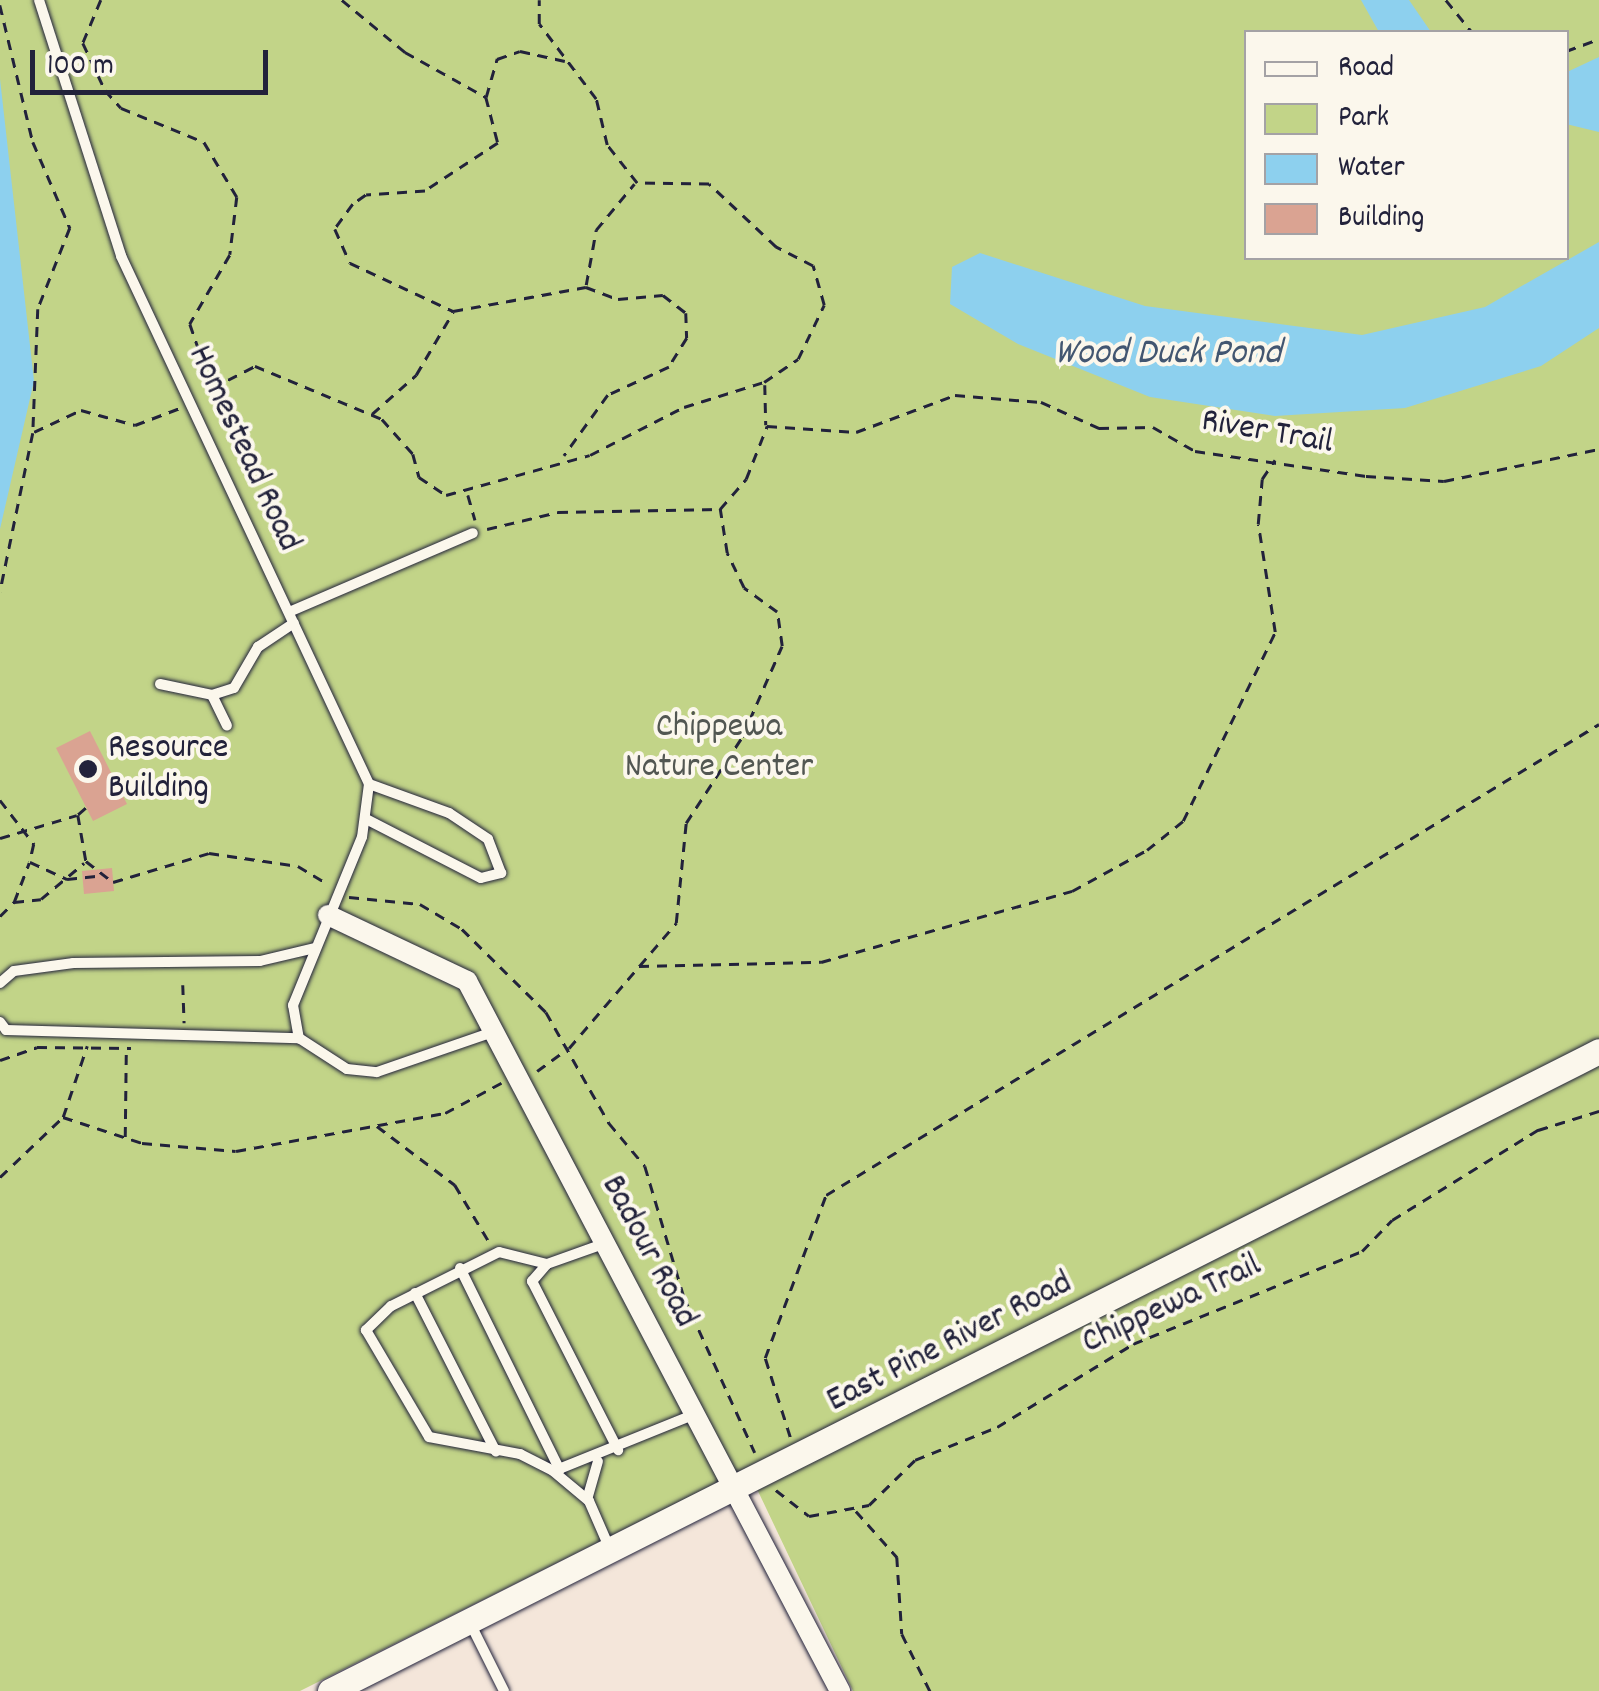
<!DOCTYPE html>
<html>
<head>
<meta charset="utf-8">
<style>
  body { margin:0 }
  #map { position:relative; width:1599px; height:1691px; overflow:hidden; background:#f4e6da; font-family:Dekko,sans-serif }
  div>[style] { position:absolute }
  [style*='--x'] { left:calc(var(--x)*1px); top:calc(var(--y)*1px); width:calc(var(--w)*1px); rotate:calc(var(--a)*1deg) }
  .green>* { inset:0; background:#c2d488 }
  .water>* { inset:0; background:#8dd0ee }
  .building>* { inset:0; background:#daa392 }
  .path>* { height:2.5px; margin-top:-1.25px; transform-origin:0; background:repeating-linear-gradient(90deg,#22223b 0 10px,transparent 0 18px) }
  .roads { filter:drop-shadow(0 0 2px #22223b) drop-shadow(0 0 2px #22223b) }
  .service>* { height:10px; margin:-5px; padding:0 5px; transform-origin:5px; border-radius:5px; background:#fbf7ec }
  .minor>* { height:20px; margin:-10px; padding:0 10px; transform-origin:10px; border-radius:10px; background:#fbf7ec }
  .tertiary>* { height:25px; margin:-12.5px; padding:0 12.5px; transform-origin:12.5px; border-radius:12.5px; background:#fbf7ec }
  .dots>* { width:28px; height:28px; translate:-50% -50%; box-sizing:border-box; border:5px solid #fbf7ec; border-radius:50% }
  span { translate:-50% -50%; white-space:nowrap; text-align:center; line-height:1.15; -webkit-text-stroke:8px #fbf7ec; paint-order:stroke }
  .street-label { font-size:35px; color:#22223b }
  .park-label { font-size:35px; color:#525752 }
  .poi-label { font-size:35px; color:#22223b }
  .left { translate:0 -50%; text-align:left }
  .water-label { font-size:38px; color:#425671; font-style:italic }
  .legend { position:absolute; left:1244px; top:30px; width:325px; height:230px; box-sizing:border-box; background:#fbf7ec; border:2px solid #a4a2a5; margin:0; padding:12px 18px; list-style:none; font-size:30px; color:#22223b }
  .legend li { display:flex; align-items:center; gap:20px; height:50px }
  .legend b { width:50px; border:2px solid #a4a2a5 }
  .scale { position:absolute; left:30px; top:50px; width:238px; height:45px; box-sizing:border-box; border:5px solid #22223b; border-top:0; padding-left:12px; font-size:30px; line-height:35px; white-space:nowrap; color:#22223b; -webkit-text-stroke:8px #fbf7ec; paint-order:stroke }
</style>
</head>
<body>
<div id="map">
  <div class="green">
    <div style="clip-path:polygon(evenodd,0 0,1599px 0,1599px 1691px,853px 1691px,747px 1468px,300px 1691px,0 1691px,0 0,1246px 32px,1566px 32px,1566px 258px,1246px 258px,1246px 32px)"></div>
  </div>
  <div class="water">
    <div style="clip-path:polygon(1361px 0,1409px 0,1431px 32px,1379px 32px)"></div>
    <div style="clip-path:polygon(1599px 57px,1599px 132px,1566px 124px,1567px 72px)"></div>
    <div style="clip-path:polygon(0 79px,34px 381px,0 529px)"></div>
    <div style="clip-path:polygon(1599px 242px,1599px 328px,1541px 366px,1405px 408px,1275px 416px,1150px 397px,1018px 344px,950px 304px,952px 267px,980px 253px,1145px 306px,1362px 335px,1485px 307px)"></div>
  </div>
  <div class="building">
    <div style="clip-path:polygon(90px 731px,127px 804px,93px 821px,56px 748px)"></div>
    <div style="clip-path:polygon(112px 868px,114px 891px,84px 894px,82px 871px)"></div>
  </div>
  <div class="path">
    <div style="--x:101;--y:0;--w:47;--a:112.7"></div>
    <div style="--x:83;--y:43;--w:52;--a:64.9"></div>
    <div style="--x:105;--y:90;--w:24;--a:48"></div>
    <div style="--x:121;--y:108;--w:90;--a:22.3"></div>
    <div style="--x:204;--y:142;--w:64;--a:59"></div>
    <div style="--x:237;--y:197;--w:58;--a:96.9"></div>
    <div style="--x:230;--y:255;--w:80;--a:120.1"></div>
    <div style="--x:190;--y:324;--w:68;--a:71"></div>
    <div style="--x:212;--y:388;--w:48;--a:-27.1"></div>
    <div style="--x:255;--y:366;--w:138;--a:22.7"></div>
    <div style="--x:382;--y:419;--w:47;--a:48.5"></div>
    <div style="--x:413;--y:454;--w:24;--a:75"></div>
    <div style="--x:419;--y:477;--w:32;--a:34"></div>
    <div style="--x:446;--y:495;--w:149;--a:-15.5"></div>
    <div style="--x:590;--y:455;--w:106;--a:-27.1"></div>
    <div style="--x:684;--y:407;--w:84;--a:-17.4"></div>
    <div style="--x:764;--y:382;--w:41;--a:-34.1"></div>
    <div style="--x:798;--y:359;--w:60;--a:-64.3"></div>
    <div style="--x:824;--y:305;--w:41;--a:-105.8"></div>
    <div style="--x:813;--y:266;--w:42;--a:-152.8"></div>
    <div style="--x:776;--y:247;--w:92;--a:-136.8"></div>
    <div style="--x:709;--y:184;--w:72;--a:-179.2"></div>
    <div style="--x:637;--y:183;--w:48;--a:-128.3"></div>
    <div style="--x:607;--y:145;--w:47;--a:-103.4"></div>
    <div style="--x:596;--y:99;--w:94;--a:-127.2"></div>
    <div style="--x:539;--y:24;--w:24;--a:-90"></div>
    <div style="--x:342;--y:0;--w:82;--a:39.5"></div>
    <div style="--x:405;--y:52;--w:93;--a:29.1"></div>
    <div style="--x:486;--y:97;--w:48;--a:75.4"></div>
    <div style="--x:498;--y:143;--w:87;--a:146.7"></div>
    <div style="--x:425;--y:191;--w:59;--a:176.1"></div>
    <div style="--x:366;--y:195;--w:16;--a:145"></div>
    <div style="--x:353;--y:204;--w:31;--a:126"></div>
    <div style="--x:335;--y:229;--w:37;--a:66"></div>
    <div style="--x:350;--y:263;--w:114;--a:25"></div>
    <div style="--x:453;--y:311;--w:135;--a:-10.2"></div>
    <div style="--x:586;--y:287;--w:34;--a:21"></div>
    <div style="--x:618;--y:299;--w:45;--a:-5.1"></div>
    <div style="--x:663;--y:295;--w:29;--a:38"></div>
    <div style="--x:686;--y:313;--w:25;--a:88"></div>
    <div style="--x:687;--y:338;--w:34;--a:122"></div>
    <div style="--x:669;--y:367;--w:67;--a:155.3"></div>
    <div style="--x:608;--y:395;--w:75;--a:125.8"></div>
    <div style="--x:1446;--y:0;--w:41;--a:50.9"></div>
    <div style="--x:0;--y:5;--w:141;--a:76.5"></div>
    <div style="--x:33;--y:142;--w:94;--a:66.7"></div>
    <div style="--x:70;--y:228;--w:87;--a:111.6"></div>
    <div style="--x:38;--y:309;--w:124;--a:92.3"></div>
    <div style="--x:33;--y:433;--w:162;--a:101.7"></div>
    <div style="--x:1566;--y:51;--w:35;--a:-20"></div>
    <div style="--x:486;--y:97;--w:40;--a:-74"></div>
    <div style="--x:497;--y:59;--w:24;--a:-19"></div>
    <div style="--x:520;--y:51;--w:46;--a:12.5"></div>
    <div style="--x:586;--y:285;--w:56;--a:-79.7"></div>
    <div style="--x:596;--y:230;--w:60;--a:-50.4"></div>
    <div style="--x:765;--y:385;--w:40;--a:88.6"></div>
    <div style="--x:372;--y:414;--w:59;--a:-41.6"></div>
    <div style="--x:416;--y:375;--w:73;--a:-59.6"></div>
    <div style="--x:34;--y:432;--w:52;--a:-25.1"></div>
    <div style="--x:81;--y:410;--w:56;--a:15.5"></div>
    <div style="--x:135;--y:425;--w:48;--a:-20.7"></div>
    <div style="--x:468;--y:495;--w:26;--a:74"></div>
    <div style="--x:487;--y:529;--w:73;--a:-13.5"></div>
    <div style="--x:558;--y:512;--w:162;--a:-1.1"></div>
    <div style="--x:0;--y:800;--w:56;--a:52.3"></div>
    <div style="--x:34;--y:844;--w:18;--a:103"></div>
    <div style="--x:30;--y:862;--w:41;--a:24.7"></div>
    <div style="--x:67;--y:879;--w:29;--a:-6"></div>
    <div style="--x:86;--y:808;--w:11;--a:139"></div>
    <div style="--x:78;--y:815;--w:47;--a:80.1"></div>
    <div style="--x:86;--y:861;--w:34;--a:38"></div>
    <div style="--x:113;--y:882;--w:100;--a:-16.8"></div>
    <div style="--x:209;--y:853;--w:90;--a:8.3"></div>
    <div style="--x:298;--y:866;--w:33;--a:31"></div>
    <div style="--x:0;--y:838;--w:80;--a:-16.6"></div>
    <div style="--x:349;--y:897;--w:71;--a:5.6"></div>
    <div style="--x:420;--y:904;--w:49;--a:30.8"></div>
    <div style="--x:462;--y:929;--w:118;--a:44.7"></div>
    <div style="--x:546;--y:1012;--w:128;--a:60.4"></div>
    <div style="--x:609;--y:1123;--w:56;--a:50.1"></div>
    <div style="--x:645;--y:1166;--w:137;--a:73.4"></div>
    <div style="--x:684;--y:1297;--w:171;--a:65.5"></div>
    <div style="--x:14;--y:902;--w:42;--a:-69"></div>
    <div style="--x:0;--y:916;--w:20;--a:-45"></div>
    <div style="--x:14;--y:902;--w:27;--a:-6"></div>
    <div style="--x:41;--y:899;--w:56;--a:-39.9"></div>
    <div style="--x:639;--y:966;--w:182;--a:-1.3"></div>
    <div style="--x:821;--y:962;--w:261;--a:-15.8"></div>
    <div style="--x:1072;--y:891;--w:85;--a:-28.7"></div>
    <div style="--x:1147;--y:850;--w:46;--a:-38.9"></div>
    <div style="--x:1183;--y:821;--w:210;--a:-64"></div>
    <div style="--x:1275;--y:632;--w:109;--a:-98.9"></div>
    <div style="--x:1258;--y:524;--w:45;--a:-84.9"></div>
    <div style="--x:1262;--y:479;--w:23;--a:-56"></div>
    <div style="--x:183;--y:985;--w:38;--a:88"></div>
    <div style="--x:0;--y:1060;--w:39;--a:-19"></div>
    <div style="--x:37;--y:1047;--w:94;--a:0.6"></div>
    <div style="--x:537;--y:1071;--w:39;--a:-36"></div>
    <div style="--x:569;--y:1048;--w:165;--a:-49.4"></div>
    <div style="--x:676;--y:923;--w:100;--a:-84.3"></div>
    <div style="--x:686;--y:823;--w:103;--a:-56.9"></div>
    <div style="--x:742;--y:737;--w:99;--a:-66.3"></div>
    <div style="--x:782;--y:646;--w:34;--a:-98"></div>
    <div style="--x:777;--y:612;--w:41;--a:-144"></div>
    <div style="--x:744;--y:588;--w:39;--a:-116"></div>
    <div style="--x:727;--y:553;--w:45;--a:-99"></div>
    <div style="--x:720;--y:509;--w:40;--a:-49"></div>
    <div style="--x:746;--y:479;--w:57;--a:-68.4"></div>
    <div style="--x:767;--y:426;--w:89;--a:3.9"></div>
    <div style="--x:856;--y:432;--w:106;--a:-20.5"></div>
    <div style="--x:955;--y:395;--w:86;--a:4.7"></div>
    <div style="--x:1041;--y:402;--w:64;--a:24.1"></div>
    <div style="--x:1099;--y:428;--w:54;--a:-1.1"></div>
    <div style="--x:1153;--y:427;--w:48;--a:29.7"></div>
    <div style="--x:1195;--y:451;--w:173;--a:8.3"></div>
    <div style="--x:1366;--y:476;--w:78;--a:3.7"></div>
    <div style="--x:1444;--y:481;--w:158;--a:-11.7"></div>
    <div style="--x:63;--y:1117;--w:83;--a:18.2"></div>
    <div style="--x:142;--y:1143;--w:94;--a:4.9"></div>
    <div style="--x:236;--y:1151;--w:212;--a:-10.3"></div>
    <div style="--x:445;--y:1113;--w:64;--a:-28.2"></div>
    <div style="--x:377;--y:1126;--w:98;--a:37.1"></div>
    <div style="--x:455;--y:1185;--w:64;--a:59"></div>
    <div style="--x:125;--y:1137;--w:87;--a:-89.3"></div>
    <div style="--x:0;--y:1177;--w:87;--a:-43.6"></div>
    <div style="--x:63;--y:1117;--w:75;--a:-71.3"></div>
    <div style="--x:790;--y:1437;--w:83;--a:-107.6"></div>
    <div style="--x:765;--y:1358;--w:174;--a:-69.5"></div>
    <div style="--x:826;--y:1195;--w:905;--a:-31.35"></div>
    <div style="--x:776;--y:1490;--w:42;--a:38.2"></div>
    <div style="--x:809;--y:1516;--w:61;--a:-10.4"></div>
    <div style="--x:869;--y:1505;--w:64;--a:-44.4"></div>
    <div style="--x:915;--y:1460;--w:88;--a:-21.9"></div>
    <div style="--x:997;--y:1427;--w:159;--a:-31.4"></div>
    <div style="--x:1133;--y:1344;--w:247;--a:-22.1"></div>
    <div style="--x:1362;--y:1251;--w:43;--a:-45.9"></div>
    <div style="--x:1392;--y:1220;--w:172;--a:-31.7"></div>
    <div style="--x:1538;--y:1130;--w:64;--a:-17.3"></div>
    <div style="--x:856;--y:1511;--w:62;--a:48.3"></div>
    <div style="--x:897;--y:1557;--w:77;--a:86.3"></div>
    <div style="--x:902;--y:1634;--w:64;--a:63.8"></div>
  </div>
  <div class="roads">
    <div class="service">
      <div style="--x:39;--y:0;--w:269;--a:72.2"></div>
      <div style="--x:121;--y:256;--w:583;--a:64.84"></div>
      <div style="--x:369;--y:784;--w:53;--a:97.5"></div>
      <div style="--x:362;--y:837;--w:182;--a:112.3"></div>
      <div style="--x:293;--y:1005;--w:34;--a:80"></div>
      <div style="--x:299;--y:1038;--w:57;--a:32.9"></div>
      <div style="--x:347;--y:1069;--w:30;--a:6"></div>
      <div style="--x:377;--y:1072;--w:126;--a:-19"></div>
      <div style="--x:289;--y:612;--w:200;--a:-23.2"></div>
      <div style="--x:160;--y:684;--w:53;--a:11.9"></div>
      <div style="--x:212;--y:695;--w:23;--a:-18"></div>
      <div style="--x:234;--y:688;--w:48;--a:-59.7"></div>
      <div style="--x:258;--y:647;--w:43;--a:-33.7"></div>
      <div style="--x:212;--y:695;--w:34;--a:64"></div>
      <div style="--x:366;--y:819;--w:129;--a:27.2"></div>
      <div style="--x:481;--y:878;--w:21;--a:-14"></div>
      <div style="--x:501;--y:873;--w:36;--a:-111"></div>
      <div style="--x:488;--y:839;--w:47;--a:-146.3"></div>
      <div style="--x:449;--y:813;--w:85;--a:-160.1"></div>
      <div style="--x:0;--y:983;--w:18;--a:-41"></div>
      <div style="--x:14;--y:971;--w:60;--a:-7.7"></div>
      <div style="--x:73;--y:963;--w:187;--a:-0.6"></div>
      <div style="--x:260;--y:961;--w:57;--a:-13.3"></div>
      <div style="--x:0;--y:1022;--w:10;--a:53"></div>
      <div style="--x:6;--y:1030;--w:293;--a:1.6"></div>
      <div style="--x:606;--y:1243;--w:63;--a:160.4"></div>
      <div style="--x:547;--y:1264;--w:49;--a:-166"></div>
      <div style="--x:499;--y:1252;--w:121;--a:153.4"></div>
      <div style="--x:391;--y:1306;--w:35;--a:136"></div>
      <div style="--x:366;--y:1330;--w:124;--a:59.5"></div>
      <div style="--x:429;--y:1437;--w:93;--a:10.6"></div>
      <div style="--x:520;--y:1454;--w:37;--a:27"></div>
      <div style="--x:553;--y:1471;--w:47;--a:39.8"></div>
      <div style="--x:589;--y:1501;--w:50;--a:66.5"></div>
      <div style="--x:547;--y:1264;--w:23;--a:131"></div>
      <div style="--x:532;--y:1281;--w:190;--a:63"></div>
      <div style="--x:460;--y:1268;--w:225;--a:63.7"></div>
      <div style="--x:415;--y:1293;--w:178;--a:63"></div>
      <div style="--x:554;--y:1471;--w:152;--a:-22"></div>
      <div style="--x:588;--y:1496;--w:36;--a:-74"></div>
      <div style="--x:470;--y:1623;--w:76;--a:63.4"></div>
    </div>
    <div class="minor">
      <div style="--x:328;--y:915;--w:154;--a:25.4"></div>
      <div style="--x:467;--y:981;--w:802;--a:62.28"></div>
    </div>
    <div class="tertiary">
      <div style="--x:330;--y:1691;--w:1421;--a:-26.76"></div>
    </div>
  </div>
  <div class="dots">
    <div style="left:88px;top:769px;background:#22223b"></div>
  </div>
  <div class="street-label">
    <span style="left:1267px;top:433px;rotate:10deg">River Trail</span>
    <span style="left:243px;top:449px;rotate:65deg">Homestead Road</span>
    <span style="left:648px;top:1252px;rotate:62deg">Badour Road</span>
    <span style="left:1172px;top:1305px;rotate:-25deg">Chippewa Trail</span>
    <span style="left:950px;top:1343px;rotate:-27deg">East Pine River Road</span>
  </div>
  <div class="park-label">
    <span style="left:719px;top:748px">Chippewa<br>Nature Center</span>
  </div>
  <div class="poi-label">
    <span class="left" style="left:108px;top:769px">Resource<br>Building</span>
  </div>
  <div class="water-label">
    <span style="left:1168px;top:355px">Wood Duck Pond</span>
  </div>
  <ul class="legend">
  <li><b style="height:12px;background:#fbf7ec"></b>Road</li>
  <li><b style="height:28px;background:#c2d488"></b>Park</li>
  <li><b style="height:28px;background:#8dd0ee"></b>Water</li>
  <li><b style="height:28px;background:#daa392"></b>Building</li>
  </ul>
  <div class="scale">100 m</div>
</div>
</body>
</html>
